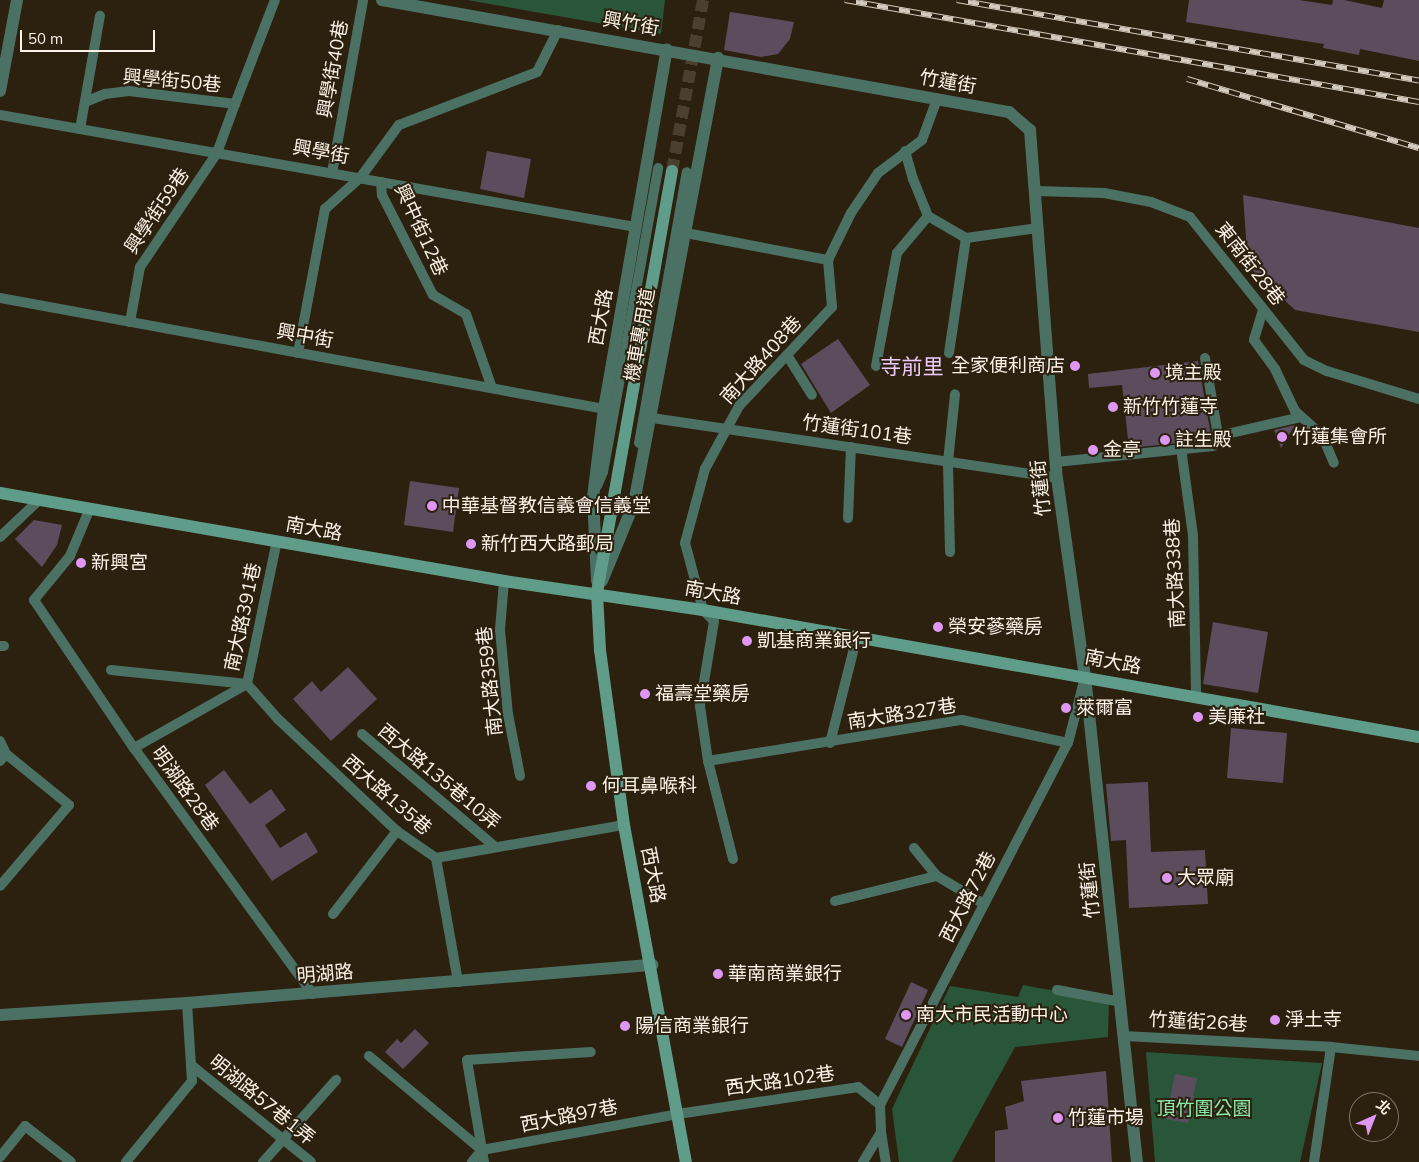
<!DOCTYPE html>
<html>
<head>
<meta charset="utf-8">
<style>
  body { margin:0 }
  #map { position:relative; width:1419px; height:1162px; overflow:hidden; background:#2c200f; font-family:Mulish,"Noto Sans TC",sans-serif }
  div>[style] { position:absolute }
  [style*='--x'] { left:calc(var(--x)*1px); top:calc(var(--y)*1px); width:calc(var(--w)*1px); rotate:calc(var(--a)*1deg) }
  .green>* { inset:0; background:#295639 }
  .building>* { inset:0; background:#5b4d5e }
  .secondary-tunnel>* { height:12px; margin-top:-6px; transform-origin:0; background:repeating-linear-gradient(90deg,#4b402f 0 12px,transparent 0 18px) }
  .lane>* { height:10px; margin:-5px; padding:0 5px; transform-origin:5px; border-radius:5px; background:#4b7064 }
  .street>* { height:12px; margin:-6px; padding:0 6px; transform-origin:6px; border-radius:6px; background:#4b7064 }
  .secondary>* { height:12px; margin:-6px; padding:0 6px; transform-origin:6px; border-radius:6px; background:#5f9c89 }
  .rail>* { height:5.5px; margin-top:-2.75px; transform-origin:0; background:repeating-linear-gradient(90deg,#2c200f 0 11px,#d4cbbf 0 22px); box-sizing:border-box; border-block:1px solid #d4cbbf }
  .dots>* { width:14px; height:14px; translate:-50% -50%; box-sizing:border-box; border:2px solid #2c200f; border-radius:50% }
  span { translate:-50% -50%; white-space:nowrap; text-align:center; line-height:1.15; -webkit-text-stroke:4px #2c200f; paint-order:stroke }
  .street-label { font-size:19px; color:#faf2e7 }
  .poi-label { font-size:19px; color:#faf2e7 }
  .right { translate:-100% -50%; text-align:right }
  .left { translate:0 -50%; text-align:left }
  .park-label { font-size:19px; color:#88eca9 }
  .quarter-label { font-size:21px; color:#efc8fb }
  .north { position:absolute; left:1349px; top:1092px; width:50px; height:50px; box-sizing:border-box; background:#2c200f; border:1px solid #7e7465; border-radius:50%; rotate:44deg; font-size:14px; font-weight:700; line-height:20px; text-align:center; color:#faf2e7 }
  .north::after { content:''; display:block; margin:auto; width:18px; height:22px; background:#de98f3; clip-path:polygon(50% 0,100% 100%,50% 72%,0 100%) }
  .scale { position:absolute; left:20px; top:30px; width:135px; height:22px; box-sizing:border-box; border:2px solid #faf2e7; border-top:0; padding-left:6px; font-size:15px; line-height:18px; white-space:nowrap; color:#faf2e7; -webkit-text-stroke:4px #2c200f; paint-order:stroke }
</style>
</head>
<body>
<div id="map">
  <div class="green">
    <div style="clip-path:polygon(467px 0,665px 0,661px 34px)"></div>
    <div style="clip-path:polygon(1023px 985px,1109px 1001px,1108px 1037px,1015px 1047px,952px 1162px,899px 1162px,892px 1109px,950px 986px,1018px 997px)"></div>
    <div style="clip-path:polygon(1146px 1052px,1322px 1063px,1300px 1162px,1155px 1162px)"></div>
  </div>
  <div class="building">
    <div style="clip-path:polygon(1189px 0,1299px 0,1332px 5px,1333px 0,1344px 0,1382px 8px,1384px 0,1419px 0,1419px 61px,1360px 49px,1359px 55px,1323px 48px,1324px 44px,1186px 22px)"></div>
    <div style="clip-path:polygon(730px 12px,794px 22px,790px 39px,778px 54px,761px 57px,724px 50px)"></div>
    <div style="clip-path:polygon(487px 151px,531px 159px,524px 198px,480px 189px)"></div>
    <div style="clip-path:polygon(1243px 195px,1419px 228px,1419px 332px,1295px 310px,1248px 266px)"></div>
    <div style="clip-path:polygon(838px 339px,870px 385px,831px 413px,801px 364px)"></div>
    <div style="clip-path:polygon(1198px 361px,1211px 435px,1209px 440px,1129px 448px,1122px 385px,1089px 388px,1088px 374px)"></div>
    <div style="clip-path:polygon(1295px 425px,1281px 448px,1274px 430px)"></div>
    <div style="clip-path:polygon(410px 481px,459px 488px,453px 532px,404px 525px)"></div>
    <div style="clip-path:polygon(34px 520px,62px 525px,57px 545px,42px 567px,15px 539px)"></div>
    <div style="clip-path:polygon(1213px 622px,1268px 632px,1258px 693px,1203px 684px)"></div>
    <div style="clip-path:polygon(348px 667px,377px 699px,331px 741px,293px 699px,312px 681px,321px 692px)"></div>
    <div style="clip-path:polygon(1231px 728px,1287px 733px,1283px 783px,1227px 778px)"></div>
    <div style="clip-path:polygon(224px 770px,250px 804px,271px 789px,286px 810px,265px 825px,280px 848px,306px 832px,318px 852px,272px 881px,205px 785px)"></div>
    <div style="clip-path:polygon(1148px 782px,1151px 852px,1205px 850px,1208px 904px,1129px 908px,1126px 840px,1111px 841px,1106px 784px)"></div>
    <div style="clip-path:polygon(911px 982px,928px 990px,902px 1047px,885px 1039px)"></div>
    <div style="clip-path:polygon(415px 1029px,429px 1043px,403px 1069px,385px 1052px,397px 1039px,401px 1043px)"></div>
    <div style="clip-path:polygon(1106px 1071px,1112px 1162px,995px 1162px,995px 1131px,1008px 1129px,1005px 1107px,1024px 1101px,1021px 1081px)"></div>
    <div style="clip-path:polygon(1175px 1074px,1197px 1078px,1188px 1123px,1166px 1119px)"></div>
  </div>
  <div class="secondary-tunnel">
    <div style="--x:672;--y:171;--w:174;--a:-79.7"></div>
  </div>
  <div class="lane">
    <div style="--x:85;--y:102;--w:22;--a:-22"></div>
    <div style="--x:105;--y:94;--w:24;--a:-7"></div>
    <div style="--x:129;--y:91;--w:107;--a:7"></div>
    <div style="--x:235;--y:104;--w:52;--a:110.2"></div>
    <div style="--x:217;--y:153;--w:138;--a:124"></div>
    <div style="--x:140;--y:267;--w:56;--a:100.3"></div>
    <div style="--x:235;--y:104;--w:111;--a:-69"></div>
    <div style="--x:0;--y:115;--w:646;--a:9.99"></div>
    <div style="--x:80;--y:129;--w:115;--a:-80"></div>
    <div style="--x:332;--y:173;--w:176;--a:-79.8"></div>
    <div style="--x:381;--y:182;--w:13;--a:86"></div>
    <div style="--x:382;--y:195;--w:112;--a:63"></div>
    <div style="--x:433;--y:295;--w:38;--a:30"></div>
    <div style="--x:466;--y:314;--w:78;--a:70.6"></div>
    <div style="--x:1036;--y:191;--w:68;--a:1.7"></div>
    <div style="--x:1104;--y:193;--w:48;--a:10.8"></div>
    <div style="--x:1151;--y:202;--w:42;--a:21"></div>
    <div style="--x:1190;--y:217;--w:183;--a:51.4"></div>
    <div style="--x:1304;--y:360;--w:25;--a:26"></div>
    <div style="--x:1327;--y:371;--w:96;--a:16.9"></div>
    <div style="--x:928;--y:216;--w:44;--a:30.1"></div>
    <div style="--x:966;--y:238;--w:73;--a:-7.9"></div>
    <div style="--x:686;--y:233;--w:145;--a:10.8"></div>
    <div style="--x:0;--y:298;--w:614;--a:10.41"></div>
    <div style="--x:1263;--y:310;--w:31;--a:107"></div>
    <div style="--x:1254;--y:340;--w:36;--a:54"></div>
    <div style="--x:1275;--y:369;--w:47;--a:64.5"></div>
    <div style="--x:1295;--y:411;--w:36;--a:42"></div>
    <div style="--x:1322;--y:435;--w:30;--a:67"></div>
    <div style="--x:298;--y:353;--w:147;--a:-79.4"></div>
    <div style="--x:325;--y:209;--w:47;--a:-41.5"></div>
    <div style="--x:360;--y:178;--w:66;--a:-53.7"></div>
    <div style="--x:399;--y:125;--w:148;--a:-21"></div>
    <div style="--x:537;--y:72;--w:47;--a:-63.4"></div>
    <div style="--x:949;--y:353;--w:116;--a:-81.6"></div>
    <div style="--x:787;--y:355;--w:47;--a:58"></div>
    <div style="--x:1205;--y:358;--w:79;--a:80.5"></div>
    <div style="--x:876;--y:366;--w:115;--a:-79.5"></div>
    <div style="--x:897;--y:253;--w:48;--a:-50"></div>
    <div style="--x:928;--y:216;--w:40;--a:-112"></div>
    <div style="--x:913;--y:179;--w:29;--a:-106"></div>
    <div style="--x:652;--y:418;--w:409;--a:8.4"></div>
    <div style="--x:639;--y:443;--w:275;--a:-80"></div>
    <div style="--x:1181;--y:448;--w:89;--a:82.2"></div>
    <div style="--x:1193;--y:536;--w:162;--a:88.9"></div>
    <div style="--x:1056;--y:462;--w:158;--a:-5.8"></div>
    <div style="--x:1213;--y:446;--w:11;--a:-63"></div>
    <div style="--x:1218;--y:436;--w:85;--a:-12.9"></div>
    <div style="--x:597;--y:486;--w:15;--a:-67"></div>
    <div style="--x:603;--y:472;--w:309;--a:-79.7"></div>
    <div style="--x:90;--y:508;--w:52;--a:112.6"></div>
    <div style="--x:70;--y:556;--w:57;--a:129.3"></div>
    <div style="--x:34;--y:600;--w:179;--a:56"></div>
    <div style="--x:134;--y:748;--w:304;--a:54"></div>
    <div style="--x:848;--y:518;--w:71;--a:-87.6"></div>
    <div style="--x:0;--y:537;--w:54;--a:-43.5"></div>
    <div style="--x:950;--y:552;--w:90;--a:-91.3"></div>
    <div style="--x:948;--y:462;--w:68;--a:-84.1"></div>
    <div style="--x:504;--y:581;--w:49;--a:94.7"></div>
    <div style="--x:500;--y:630;--w:84;--a:84.6"></div>
    <div style="--x:508;--y:714;--w:63;--a:79"></div>
    <div style="--x:0;--y:646;--w:4;--a:0"></div>
    <div style="--x:111;--y:670;--w:137;--a:5.9"></div>
    <div style="--x:247;--y:684;--w:146;--a:-78.2"></div>
    <div style="--x:362;--y:734;--w:173;--a:40.3"></div>
    <div style="--x:0;--y:741;--w:14;--a:65"></div>
    <div style="--x:830;--y:743;--w:110;--a:-75.8"></div>
    <div style="--x:134;--y:748;--w:130;--a:-29.5"></div>
    <div style="--x:247;--y:684;--w:47;--a:48.5"></div>
    <div style="--x:278;--y:719;--w:163;--a:43.3"></div>
    <div style="--x:397;--y:831;--w:47;--a:34.7"></div>
    <div style="--x:436;--y:858;--w:191;--a:-10"></div>
    <div style="--x:0;--y:761;--w:9;--a:-49"></div>
    <div style="--x:6;--y:754;--w:81;--a:39"></div>
    <div style="--x:69;--y:805;--w:106;--a:130.4"></div>
    <div style="--x:708;--y:761;--w:257;--a:-9.2"></div>
    <div style="--x:962;--y:720;--w:108;--a:12.2"></div>
    <div style="--x:914;--y:848;--w:36;--a:51"></div>
    <div style="--x:436;--y:858;--w:126;--a:79.9"></div>
    <div style="--x:733;--y:859;--w:101;--a:-104.3"></div>
    <div style="--x:708;--y:761;--w:56;--a:-98.3"></div>
    <div style="--x:700;--y:706;--w:86;--a:-80.6"></div>
    <div style="--x:714;--y:621;--w:16;--a:-135"></div>
    <div style="--x:703;--y:610;--w:69;--a:-105"></div>
    <div style="--x:685;--y:543;--w:77;--a:-74.9"></div>
    <div style="--x:705;--y:469;--w:72;--a:-61.6"></div>
    <div style="--x:739;--y:406;--w:136;--a:-46.8"></div>
    <div style="--x:832;--y:307;--w:47;--a:-94.9"></div>
    <div style="--x:828;--y:260;--w:52;--a:-63.9"></div>
    <div style="--x:851;--y:213;--w:48;--a:-56"></div>
    <div style="--x:878;--y:173;--w:55;--a:-36.9"></div>
    <div style="--x:922;--y:140;--w:44;--a:-69.9"></div>
    <div style="--x:835;--y:901;--w:105;--a:-13.8"></div>
    <div style="--x:937;--y:876;--w:55;--a:30.8"></div>
    <div style="--x:333;--y:914;--w:105;--a:-52.4"></div>
    <div style="--x:1057;--y:990;--w:65;--a:10.6"></div>
    <div style="--x:1124;--y:1036;--w:207;--a:3"></div>
    <div style="--x:1331;--y:1047;--w:88;--a:5.8"></div>
    <div style="--x:369;--y:1056;--w:147;--a:39.8"></div>
    <div style="--x:191;--y:1065;--w:154;--a:38.9"></div>
    <div style="--x:881;--y:1132;--w:30;--a:81"></div>
    <div style="--x:0;--y:1157;--w:40;--a:-51"></div>
    <div style="--x:25;--y:1126;--w:58;--a:38"></div>
    <div style="--x:126;--y:1162;--w:104;--a:-50.8"></div>
    <div style="--x:192;--y:1081;--w:78;--a:-93.7"></div>
    <div style="--x:263;--y:1162;--w:110;--a:-48.3"></div>
    <div style="--x:472;--y:1162;--w:16;--a:-50"></div>
    <div style="--x:482;--y:1150;--w:199;--a:-10.4"></div>
    <div style="--x:678;--y:1114;--w:182;--a:-8.5"></div>
    <div style="--x:858;--y:1087;--w:28;--a:39"></div>
    <div style="--x:484;--y:1162;--w:103;--a:-99.5"></div>
    <div style="--x:467;--y:1060;--w:124;--a:-3.7"></div>
    <div style="--x:863;--y:1162;--w:35;--a:-59"></div>
    <div style="--x:881;--y:1132;--w:27;--a:-92"></div>
    <div style="--x:880;--y:1105;--w:408;--a:-62.6"></div>
    <div style="--x:1068;--y:743;--w:64;--a:-75.5"></div>
    <div style="--x:1314;--y:1162;--w:116;--a:-81.6"></div>
  </div>
  <div class="street">
    <div style="--x:382;--y:0;--w:637;--a:10.13"></div>
    <div style="--x:1009;--y:112;--w:28;--a:41"></div>
    <div style="--x:1030;--y:130;--w:349;--a:85.6"></div>
    <div style="--x:1057;--y:478;--w:200;--a:82"></div>
    <div style="--x:1085;--y:676;--w:489;--a:83.9"></div>
    <div style="--x:0;--y:91;--w:93;--a:-79.4"></div>
    <div style="--x:597;--y:581;--w:84;--a:-92.7"></div>
    <div style="--x:593;--y:497;--w:89;--a:-82.9"></div>
    <div style="--x:604;--y:409;--w:365;--a:-80.1"></div>
    <div style="--x:602;--y:581;--w:84;--a:-67.7"></div>
    <div style="--x:634;--y:503;--w:453;--a:-79.3"></div>
    <div style="--x:0;--y:1015;--w:187;--a:-3.7"></div>
    <div style="--x:187;--y:1003;--w:467;--a:-4.7"></div>
  </div>
  <div class="secondary">
    <div style="--x:672;--y:171;--w:429;--a:100.1"></div>
    <div style="--x:597;--y:593;--w:57;--a:87"></div>
    <div style="--x:600;--y:650;--w:177;--a:82.2"></div>
    <div style="--x:624;--y:825;--w:343;--a:79.6"></div>
    <div style="--x:0;--y:493;--w:512;--a:9.9"></div>
    <div style="--x:504;--y:581;--w:201;--a:8.3"></div>
    <div style="--x:703;--y:610;--w:727;--a:10.06"></div>
  </div>
  <div class="rail">
    <div style="--x:845;--y:0;--w:583;--a:10.08"></div>
    <div style="--x:957;--y:0;--w:469;--a:9.9"></div>
    <div style="--x:1187;--y:79;--w:242;--a:16.6"></div>
  </div>
  <div class="dots">
    <div style="left:1075px;top:366px;background:#de98f3"></div>
    <div style="left:1155px;top:373px;background:#de98f3"></div>
    <div style="left:1113px;top:407px;background:#de98f3"></div>
    <div style="left:1282px;top:437px;background:#de98f3"></div>
    <div style="left:1165px;top:440px;background:#de98f3"></div>
    <div style="left:1093px;top:450px;background:#de98f3"></div>
    <div style="left:432px;top:506px;background:#de98f3"></div>
    <div style="left:471px;top:544px;background:#de98f3"></div>
    <div style="left:81px;top:563px;background:#de98f3"></div>
    <div style="left:938px;top:627px;background:#de98f3"></div>
    <div style="left:747px;top:641px;background:#de98f3"></div>
    <div style="left:645px;top:694px;background:#de98f3"></div>
    <div style="left:1066px;top:708px;background:#de98f3"></div>
    <div style="left:1198px;top:717px;background:#de98f3"></div>
    <div style="left:591px;top:786px;background:#de98f3"></div>
    <div style="left:1167px;top:878px;background:#de98f3"></div>
    <div style="left:718px;top:974px;background:#de98f3"></div>
    <div style="left:906px;top:1015px;background:#de98f3"></div>
    <div style="left:1275px;top:1020px;background:#de98f3"></div>
    <div style="left:625px;top:1026px;background:#de98f3"></div>
    <div style="left:1058px;top:1118px;background:#de98f3"></div>
  </div>
  <div class="street-label">
    <span style="left:631px;top:24px;rotate:10deg">興竹街</span>
    <span style="left:333px;top:69px;rotate:-80deg">興學街40巷</span>
    <span style="left:172px;top:81px;rotate:5deg">興學街50巷</span>
    <span style="left:948px;top:82px;rotate:10deg">竹蓮街</span>
    <span style="left:321px;top:152px;rotate:10deg">興學街</span>
    <span style="left:157px;top:211px;rotate:-56deg">興學街59巷</span>
    <span style="left:421px;top:230px;rotate:65deg">興中街12巷</span>
    <span style="left:1250px;top:264px;rotate:52deg">東南街28巷</span>
    <span style="left:601px;top:317px;rotate:-80deg">西大路</span>
    <span style="left:640px;top:335px;rotate:-80deg">機車專用道</span>
    <span style="left:305px;top:336px;rotate:10deg">興中街</span>
    <span style="left:761px;top:360px;rotate:-48deg">南大路408巷</span>
    <span style="left:857px;top:430px;rotate:8deg">竹蓮街101巷</span>
    <span style="left:1041px;top:488px;rotate:-96deg">竹蓮街</span>
    <span style="left:314px;top:529px;rotate:10deg">南大路</span>
    <span style="left:1175px;top:573px;rotate:-93deg">南大路338巷</span>
    <span style="left:713px;top:593px;rotate:10deg">南大路</span>
    <span style="left:243px;top:617px;rotate:-78deg">南大路391巷</span>
    <span style="left:1113px;top:662px;rotate:11deg">南大路</span>
    <span style="left:490px;top:681px;rotate:-96deg">南大路359巷</span>
    <span style="left:902px;top:714px;rotate:-9deg">南大路327巷</span>
    <span style="left:439px;top:777px;rotate:40deg">西大路135巷10弄</span>
    <span style="left:185px;top:789px;rotate:54deg">明湖路28巷</span>
    <span style="left:387px;top:795px;rotate:41deg">西大路135巷</span>
    <span style="left:653px;top:875px;rotate:79deg">西大路</span>
    <span style="left:1090px;top:890px;rotate:-96deg">竹蓮街</span>
    <span style="left:968px;top:897px;rotate:-63deg">西大路72巷</span>
    <span style="left:325px;top:974px;rotate:-5deg">明湖路</span>
    <span style="left:1198px;top:1022px;rotate:3deg">竹蓮街26巷</span>
    <span style="left:780px;top:1081px;rotate:-8deg">西大路102巷</span>
    <span style="left:262px;top:1100px;rotate:39deg">明湖路57巷1弄</span>
    <span style="left:569px;top:1116px;rotate:-11deg">西大路97巷</span>
  </div>
  <div class="poi-label">
    <span class="right" style="left:1065px;top:366px">全家便利商店</span>
    <span class="left" style="left:1165px;top:373px">境主殿</span>
    <span class="left" style="left:1123px;top:407px">新竹竹蓮寺</span>
    <span class="left" style="left:1292px;top:437px">竹蓮集會所</span>
    <span class="left" style="left:1175px;top:440px">註生殿</span>
    <span class="left" style="left:1103px;top:450px">金亭</span>
    <span class="left" style="left:442px;top:506px">中華基督教信義會信義堂</span>
    <span class="left" style="left:481px;top:544px">新竹西大路郵局</span>
    <span class="left" style="left:91px;top:563px">新興宮</span>
    <span class="left" style="left:948px;top:627px">榮安蔘藥房</span>
    <span class="left" style="left:757px;top:641px">凱基商業銀行</span>
    <span class="left" style="left:655px;top:694px">福壽堂藥房</span>
    <span class="left" style="left:1076px;top:708px">萊爾富</span>
    <span class="left" style="left:1208px;top:717px">美廉社</span>
    <span class="left" style="left:602px;top:786px">何耳鼻喉科</span>
    <span class="left" style="left:1177px;top:878px">大眾廟</span>
    <span class="left" style="left:728px;top:974px">華南商業銀行</span>
    <span class="left" style="left:916px;top:1015px">南大市民活動中心</span>
    <span class="left" style="left:1285px;top:1020px">淨土寺</span>
    <span class="left" style="left:635px;top:1026px">陽信商業銀行</span>
    <span class="left" style="left:1068px;top:1118px">竹蓮市場</span>
  </div>
  <div class="park-label">
    <span style="left:1204px;top:1109px">頂竹圍公園</span>
  </div>
  <div class="quarter-label">
    <span style="left:912px;top:366px">寺前里</span>
  </div>
  <div class="north">北</div>
  <div class="scale">50 m</div>
</div>
</body>
</html>
